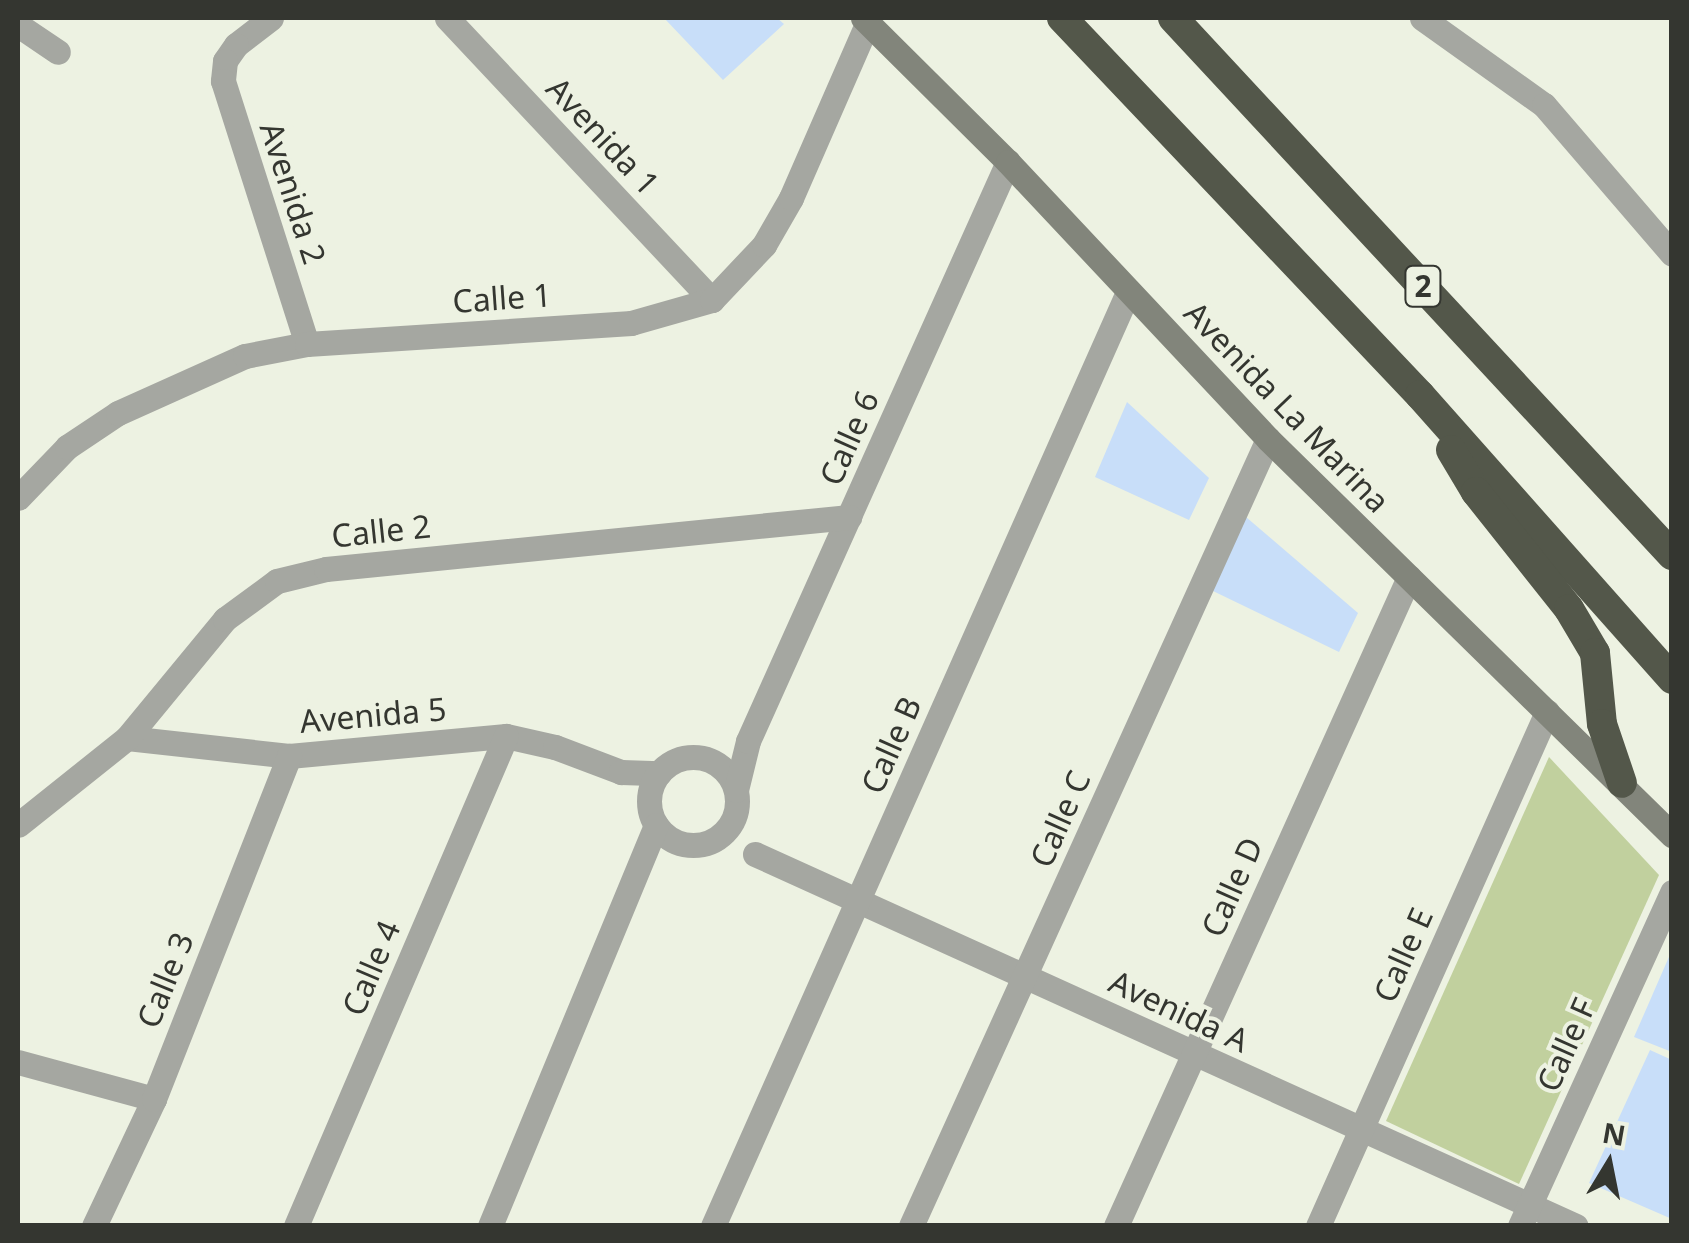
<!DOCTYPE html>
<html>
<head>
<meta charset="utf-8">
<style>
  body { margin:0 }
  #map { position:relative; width:1689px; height:1243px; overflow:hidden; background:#edf2e2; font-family:"Noto Sans",sans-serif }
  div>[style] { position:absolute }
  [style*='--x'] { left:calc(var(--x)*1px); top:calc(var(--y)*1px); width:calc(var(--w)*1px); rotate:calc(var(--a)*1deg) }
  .green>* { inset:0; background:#c1d09e }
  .building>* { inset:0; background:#c8def9 }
  .street>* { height:25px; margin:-12.5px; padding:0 12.5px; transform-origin:12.5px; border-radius:12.5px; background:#a5a7a1 }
  .street>.ring { margin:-12.5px; padding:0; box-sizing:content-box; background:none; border:25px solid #a5a7a1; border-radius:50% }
  .secondary>* { height:25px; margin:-12.5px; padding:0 12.5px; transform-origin:12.5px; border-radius:12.5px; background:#82857b }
  .highway>* { height:30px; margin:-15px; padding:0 15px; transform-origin:15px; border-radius:15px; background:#53574a }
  span { translate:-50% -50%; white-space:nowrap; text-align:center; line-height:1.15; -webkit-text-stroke:8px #edf2e2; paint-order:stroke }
  .shield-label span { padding:2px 8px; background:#edf2e2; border:2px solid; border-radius:8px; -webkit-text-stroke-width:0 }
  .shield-label { font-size:30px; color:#343630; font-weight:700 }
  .street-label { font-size:32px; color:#343630 }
  .frame { position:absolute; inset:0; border:20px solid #343630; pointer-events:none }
  .north { position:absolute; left:1559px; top:1113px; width:100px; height:100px; -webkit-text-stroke:8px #edf2e2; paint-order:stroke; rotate:10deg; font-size:28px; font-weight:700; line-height:40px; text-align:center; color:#343630 }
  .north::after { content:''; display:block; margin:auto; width:35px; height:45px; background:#343630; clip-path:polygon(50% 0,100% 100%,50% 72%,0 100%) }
</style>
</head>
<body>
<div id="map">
  <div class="green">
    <div style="clip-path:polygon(1549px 757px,1659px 875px,1519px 1184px,1386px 1121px)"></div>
  </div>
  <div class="building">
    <div style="clip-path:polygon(664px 18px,777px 18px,784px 24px,723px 80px)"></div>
    <div style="clip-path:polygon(1127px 402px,1209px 478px,1189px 520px,1095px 477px)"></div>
    <div style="clip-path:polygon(1246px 517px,1358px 613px,1339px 652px,1213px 591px)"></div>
    <div style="clip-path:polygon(1672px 950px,1672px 1052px,1634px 1037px)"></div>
    <div style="clip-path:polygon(1650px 1050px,1672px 1060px,1672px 1219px,1589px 1183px)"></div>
  </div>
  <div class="street">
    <div style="--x:271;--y:18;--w:44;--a:142.4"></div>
    <div style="--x:236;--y:45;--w:19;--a:125"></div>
    <div style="--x:225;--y:61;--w:20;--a:96"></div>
    <div style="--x:223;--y:81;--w:276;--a:72.3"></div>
    <div style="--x:447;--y:18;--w:387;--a:46.8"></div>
    <div style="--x:1422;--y:18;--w:150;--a:35.5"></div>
    <div style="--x:1544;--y:105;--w:196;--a:49.3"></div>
    <div style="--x:18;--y:25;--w:48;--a:34"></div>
    <div style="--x:18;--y:498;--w:71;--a:-46.1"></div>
    <div style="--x:67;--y:447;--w:61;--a:-33.7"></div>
    <div style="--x:118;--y:413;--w:139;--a:-24.2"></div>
    <div style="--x:245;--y:356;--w:63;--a:-11"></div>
    <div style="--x:307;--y:344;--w:325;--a:-3.7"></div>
    <div style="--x:631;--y:323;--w:84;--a:-15.9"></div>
    <div style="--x:712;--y:300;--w:76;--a:-46.6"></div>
    <div style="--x:764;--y:245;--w:54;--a:-60.1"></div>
    <div style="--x:791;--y:198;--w:192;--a:-66.4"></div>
    <div style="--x:127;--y:738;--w:163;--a:6.3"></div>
    <div style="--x:289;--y:756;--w:218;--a:-5.3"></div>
    <div style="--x:506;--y:736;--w:50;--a:12.7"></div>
    <div style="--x:555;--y:747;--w:71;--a:20.7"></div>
    <div style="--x:621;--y:772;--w:38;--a:2"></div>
    <div class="ring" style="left:649px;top:757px;width:63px;height:63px"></div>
    <div style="--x:736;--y:790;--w:50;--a:-76.2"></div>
    <div style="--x:748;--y:741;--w:635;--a:-65.82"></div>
    <div style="--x:18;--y:825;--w:139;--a:-38.6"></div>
    <div style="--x:127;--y:738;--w:154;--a:-50.5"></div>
    <div style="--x:225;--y:619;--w:64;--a:-36.2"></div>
    <div style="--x:277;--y:581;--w:50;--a:-13.8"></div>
    <div style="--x:326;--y:569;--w:526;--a:-5.68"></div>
    <div style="--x:755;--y:854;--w:901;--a:24.38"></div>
    <div style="--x:18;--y:1062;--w:141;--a:15.2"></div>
    <div style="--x:94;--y:1226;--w:140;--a:-64.7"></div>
    <div style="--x:154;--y:1099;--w:369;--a:-68.5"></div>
    <div style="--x:296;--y:1226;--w:533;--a:-66.8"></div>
    <div style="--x:490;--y:1226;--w:434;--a:-67.5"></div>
    <div style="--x:713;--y:1226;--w:1022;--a:-66.04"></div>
    <div style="--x:911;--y:1226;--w:864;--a:-65.6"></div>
    <div style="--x:1116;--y:1226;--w:712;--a:-65.7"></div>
    <div style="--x:1318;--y:1226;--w:563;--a:-65.99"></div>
    <div style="--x:1520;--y:1226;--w:367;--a:-65.5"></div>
  </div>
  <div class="secondary">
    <div style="--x:863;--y:18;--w:204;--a:44.8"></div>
    <div style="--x:1008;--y:162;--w:380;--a:46.8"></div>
    <div style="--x:1268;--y:439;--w:566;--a:44.43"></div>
  </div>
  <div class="highway">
    <div style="--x:1062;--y:18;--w:520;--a:46.48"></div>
    <div style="--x:1420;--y:395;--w:380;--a:48.4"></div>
    <div style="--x:1173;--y:18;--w:733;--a:47.1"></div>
    <div style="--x:1451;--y:450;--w:49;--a:59.2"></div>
    <div style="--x:1476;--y:492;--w:149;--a:51.5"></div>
    <div style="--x:1569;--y:609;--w:51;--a:59.4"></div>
    <div style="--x:1595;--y:653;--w:71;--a:84.4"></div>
    <div style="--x:1602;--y:724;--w:62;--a:71.3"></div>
  </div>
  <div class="shield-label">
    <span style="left:1423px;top:286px">2</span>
  </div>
  <div class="street-label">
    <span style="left:603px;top:136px;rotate:47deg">Avenida 1</span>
    <span style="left:293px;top:193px;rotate:72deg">Avenida 2</span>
    <span style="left:502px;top:298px;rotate:-4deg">Calle 1</span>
    <span style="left:1287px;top:407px;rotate:46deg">Avenida La Marina</span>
    <span style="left:849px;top:438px;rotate:-66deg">Calle 6</span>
    <span style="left:381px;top:531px;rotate:-6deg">Calle 2</span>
    <span style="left:373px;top:715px;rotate:-5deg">Avenida 5</span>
    <span style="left:891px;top:745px;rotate:-66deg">Calle B</span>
    <span style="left:1060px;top:819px;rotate:-66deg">Calle C</span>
    <span style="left:1232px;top:887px;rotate:-66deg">Calle D</span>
    <span style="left:1403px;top:955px;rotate:-66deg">Calle E</span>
    <span style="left:371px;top:968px;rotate:-67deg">Calle 4</span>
    <span style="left:165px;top:980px;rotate:-68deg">Calle 3</span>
    <span style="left:1179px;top:1011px;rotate:25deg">Avenida A</span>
    <span style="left:1566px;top:1045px;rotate:-66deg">Calle F</span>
  </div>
  <div class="frame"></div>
  <div class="north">N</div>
</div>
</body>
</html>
